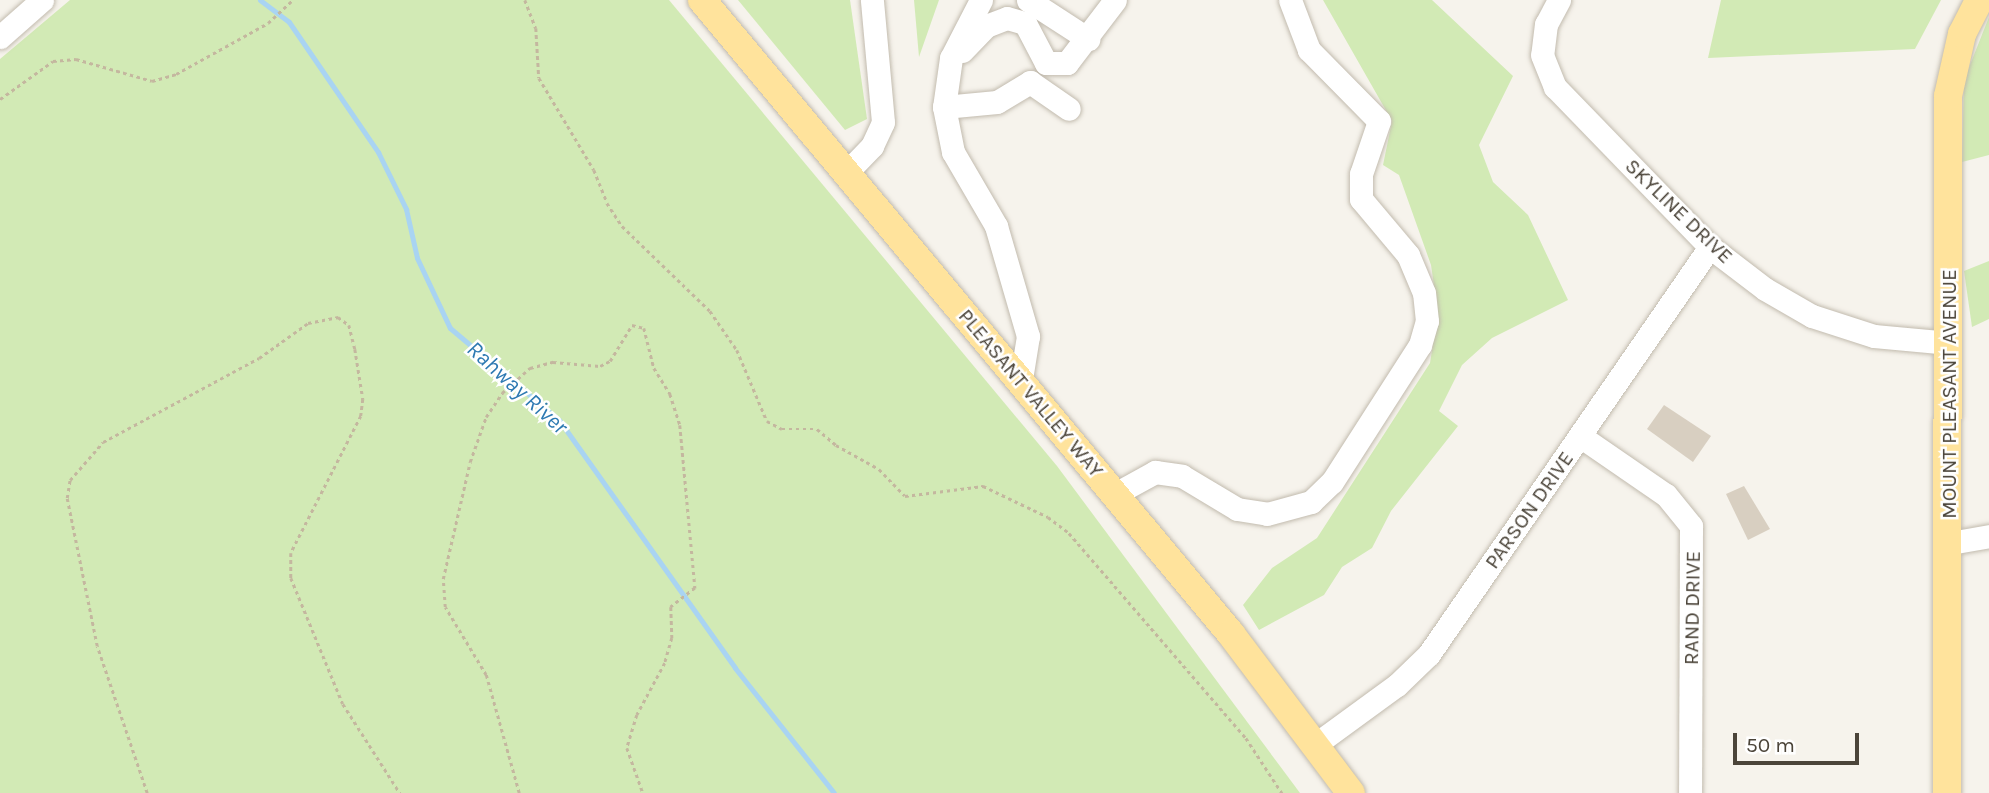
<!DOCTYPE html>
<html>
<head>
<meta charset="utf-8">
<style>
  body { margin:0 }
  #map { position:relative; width:1989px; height:793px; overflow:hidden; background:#f6f3ec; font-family:Karla,sans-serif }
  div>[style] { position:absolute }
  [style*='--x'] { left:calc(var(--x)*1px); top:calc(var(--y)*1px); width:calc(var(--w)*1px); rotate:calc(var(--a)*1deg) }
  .green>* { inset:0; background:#d2eab5 }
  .stream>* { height:5px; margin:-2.5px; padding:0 2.5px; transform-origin:2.5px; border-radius:2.5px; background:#a9d4f2 }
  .building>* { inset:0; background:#d8cfc1 }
  .path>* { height:2.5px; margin-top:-1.25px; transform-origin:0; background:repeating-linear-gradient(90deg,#c4b79f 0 3.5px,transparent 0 7px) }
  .roads { filter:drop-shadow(0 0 2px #c2bbae) drop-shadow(0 0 2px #c2bbae) }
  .minor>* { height:23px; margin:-11.5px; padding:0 11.5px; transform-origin:11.5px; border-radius:11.5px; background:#fff }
  .major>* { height:28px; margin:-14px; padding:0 14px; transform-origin:14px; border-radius:14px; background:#ffe39c }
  span { translate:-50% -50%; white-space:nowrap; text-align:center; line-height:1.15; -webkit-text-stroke:5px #fff; paint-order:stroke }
  .street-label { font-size:21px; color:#4b4439 }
  .water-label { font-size:23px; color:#2e7ab2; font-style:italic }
  .scale { position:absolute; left:1733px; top:733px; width:126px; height:32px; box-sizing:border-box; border:4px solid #4b4439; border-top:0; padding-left:9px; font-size:21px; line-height:24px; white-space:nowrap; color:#4b4439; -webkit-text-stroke:5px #fff; paint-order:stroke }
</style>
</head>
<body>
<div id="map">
  <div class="green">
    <div style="clip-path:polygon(70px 0,669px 0,1057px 466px,1300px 793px,0 793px,0 59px)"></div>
    <div style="clip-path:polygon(738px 0,850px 0,867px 119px,845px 130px)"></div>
    <div style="clip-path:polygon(914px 0,939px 0,919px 57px)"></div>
    <div style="clip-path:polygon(1323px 0,1432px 0,1513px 76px,1479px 145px,1493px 182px,1528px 215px,1568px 300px,1492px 338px,1462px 365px,1439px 411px,1458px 426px,1391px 511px,1372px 548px,1342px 567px,1324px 595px,1259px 630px,1243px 605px,1272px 568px,1317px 538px,1430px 363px,1438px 313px,1431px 265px,1399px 175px,1383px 165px,1392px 121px)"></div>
    <div style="clip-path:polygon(1721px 0,1941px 0,1915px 49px,1708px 58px)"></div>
    <div style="clip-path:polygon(1989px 17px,1989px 155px,1962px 162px,1964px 80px)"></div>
    <div style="clip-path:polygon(1989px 261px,1989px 319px,1972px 327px,1964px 271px)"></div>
  </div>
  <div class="stream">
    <div style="--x:260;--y:0;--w:36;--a:37"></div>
    <div style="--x:289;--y:22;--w:158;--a:55.6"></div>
    <div style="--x:378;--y:152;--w:64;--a:63.8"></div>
    <div style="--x:406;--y:209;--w:50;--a:77.3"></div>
    <div style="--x:417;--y:258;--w:77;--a:64.8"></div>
    <div style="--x:450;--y:328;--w:143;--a:40.2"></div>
    <div style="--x:559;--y:420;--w:304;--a:54.6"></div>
    <div style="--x:735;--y:668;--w:159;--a:51.6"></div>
  </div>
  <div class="building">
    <div style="clip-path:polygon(1664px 405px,1711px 436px,1693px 462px,1647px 429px)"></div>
    <div style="clip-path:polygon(1744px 486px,1770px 529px,1748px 540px,1726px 494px)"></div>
  </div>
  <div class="path">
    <div style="--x:525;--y:0;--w:30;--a:69"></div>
    <div style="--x:536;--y:28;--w:50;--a:86.6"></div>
    <div style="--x:539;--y:78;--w:107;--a:59.1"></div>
    <div style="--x:594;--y:170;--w:35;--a:68"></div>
    <div style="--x:607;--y:203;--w:27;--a:57"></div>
    <div style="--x:622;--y:226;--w:122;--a:44"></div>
    <div style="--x:710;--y:311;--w:47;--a:55.3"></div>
    <div style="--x:737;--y:350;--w:77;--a:67.1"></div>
    <div style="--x:767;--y:421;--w:17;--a:28"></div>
    <div style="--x:782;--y:429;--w:35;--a:0"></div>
    <div style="--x:817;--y:429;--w:25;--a:40"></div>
    <div style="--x:836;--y:445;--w:49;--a:29.2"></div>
    <div style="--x:879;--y:469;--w:37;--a:46"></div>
    <div style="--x:905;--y:496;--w:79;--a:-7.3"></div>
    <div style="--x:983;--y:486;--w:72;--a:25.5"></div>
    <div style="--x:1048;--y:517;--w:26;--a:37"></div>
    <div style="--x:1069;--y:533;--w:271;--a:49.2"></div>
    <div style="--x:1246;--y:738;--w:66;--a:56.8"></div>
    <div style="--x:0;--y:99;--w:65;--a:-35.6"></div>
    <div style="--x:53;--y:61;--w:23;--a:-5"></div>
    <div style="--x:76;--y:59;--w:79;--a:16.1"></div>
    <div style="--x:152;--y:81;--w:25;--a:-16"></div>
    <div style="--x:176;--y:74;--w:105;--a:-29"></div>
    <div style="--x:268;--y:23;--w:34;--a:-43"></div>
    <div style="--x:147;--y:793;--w:155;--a:-108.8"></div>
    <div style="--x:97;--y:646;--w:151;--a:-101.5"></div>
    <div style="--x:67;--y:498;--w:18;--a:-81"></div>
    <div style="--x:70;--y:480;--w:50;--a:-49"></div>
    <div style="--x:103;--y:442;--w:177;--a:-28.3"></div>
    <div style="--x:259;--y:358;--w:60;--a:-35.5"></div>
    <div style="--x:308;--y:323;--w:31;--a:-11"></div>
    <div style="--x:338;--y:317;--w:14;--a:36"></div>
    <div style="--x:349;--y:325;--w:25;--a:76"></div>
    <div style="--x:355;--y:349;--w:51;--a:80.9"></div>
    <div style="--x:363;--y:399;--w:17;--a:97"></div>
    <div style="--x:361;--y:416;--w:154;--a:117.1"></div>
    <div style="--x:291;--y:553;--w:25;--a:90"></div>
    <div style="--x:291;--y:578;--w:136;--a:67.6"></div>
    <div style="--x:343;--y:704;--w:106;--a:57.4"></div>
    <div style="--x:519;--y:793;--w:123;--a:-105.6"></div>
    <div style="--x:486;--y:675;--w:79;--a:-121.1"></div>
    <div style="--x:445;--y:607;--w:28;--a:-94"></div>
    <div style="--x:443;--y:579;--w:120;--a:-77"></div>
    <div style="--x:470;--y:462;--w:48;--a:-70.4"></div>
    <div style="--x:486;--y:417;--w:29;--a:-56"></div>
    <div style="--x:502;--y:393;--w:38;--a:-42"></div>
    <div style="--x:530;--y:368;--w:24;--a:-15"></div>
    <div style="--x:553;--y:362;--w:47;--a:4.9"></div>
    <div style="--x:600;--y:366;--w:11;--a:-27"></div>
    <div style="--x:610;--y:361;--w:42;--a:-58.6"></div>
    <div style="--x:632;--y:325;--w:12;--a:14"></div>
    <div style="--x:644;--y:328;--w:41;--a:76"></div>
    <div style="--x:654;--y:368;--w:31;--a:58"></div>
    <div style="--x:670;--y:394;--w:33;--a:72"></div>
    <div style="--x:680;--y:425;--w:164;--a:84.7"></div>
    <div style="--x:695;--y:588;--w:31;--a:142"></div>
    <div style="--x:671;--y:607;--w:31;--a:88"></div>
    <div style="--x:672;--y:638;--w:26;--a:106"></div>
    <div style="--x:665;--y:663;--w:59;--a:118.3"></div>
    <div style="--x:637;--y:715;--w:34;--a:107"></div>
    <div style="--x:627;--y:748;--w:48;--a:70.4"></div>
  </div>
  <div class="roads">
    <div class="minor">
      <div style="--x:981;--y:0;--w:65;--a:117.3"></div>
      <div style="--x:951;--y:58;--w:49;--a:98.1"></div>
      <div style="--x:944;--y:107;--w:46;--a:78.7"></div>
      <div style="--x:953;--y:152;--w:86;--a:59.8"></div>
      <div style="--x:996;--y:226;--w:115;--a:73.8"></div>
      <div style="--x:1028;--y:336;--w:44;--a:99.2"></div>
      <div style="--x:1028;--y:0;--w:72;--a:33"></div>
      <div style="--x:1559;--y:0;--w:27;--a:118"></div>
      <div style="--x:1546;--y:24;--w:31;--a:97"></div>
      <div style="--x:1542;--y:55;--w:35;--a:68"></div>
      <div style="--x:1555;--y:87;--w:223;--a:45.9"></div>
      <div style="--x:1710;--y:247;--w:69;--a:37.4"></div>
      <div style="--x:1765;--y:289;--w:54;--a:29.9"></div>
      <div style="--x:1812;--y:316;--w:65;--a:17.9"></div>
      <div style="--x:1874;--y:336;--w:76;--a:5.3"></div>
      <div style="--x:0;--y:37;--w:56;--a:-41.4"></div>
      <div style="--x:962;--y:51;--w:35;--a:-46"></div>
      <div style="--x:986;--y:26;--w:22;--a:-21"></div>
      <div style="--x:1007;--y:18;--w:19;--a:16"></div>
      <div style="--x:1025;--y:23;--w:45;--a:62.3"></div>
      <div style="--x:1046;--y:63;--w:21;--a:0"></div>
      <div style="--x:1067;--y:63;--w:79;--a:-52.7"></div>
      <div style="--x:944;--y:107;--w:53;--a:-5.4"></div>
      <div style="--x:997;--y:102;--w:39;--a:-31"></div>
      <div style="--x:1030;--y:82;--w:47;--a:34.7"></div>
      <div style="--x:845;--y:174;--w:39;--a:-46"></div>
      <div style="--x:872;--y:146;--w:26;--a:-65"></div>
      <div style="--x:883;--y:122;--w:122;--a:-95.2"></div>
      <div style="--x:1580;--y:436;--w:104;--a:34.5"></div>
      <div style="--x:1666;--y:495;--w:40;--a:51"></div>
      <div style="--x:1691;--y:526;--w:267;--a:90.2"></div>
      <div style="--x:1115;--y:494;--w:46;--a:-28.8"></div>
      <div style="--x:1155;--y:472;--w:27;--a:8"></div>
      <div style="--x:1182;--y:476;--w:64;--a:31"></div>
      <div style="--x:1237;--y:509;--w:30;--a:9"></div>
      <div style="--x:1267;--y:514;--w:46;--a:-15.3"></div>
      <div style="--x:1311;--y:502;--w:29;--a:-44"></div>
      <div style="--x:1332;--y:482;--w:163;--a:-57.3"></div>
      <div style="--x:1420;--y:345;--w:25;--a:-74"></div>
      <div style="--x:1427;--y:321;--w:28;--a:-96"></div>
      <div style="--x:1424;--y:293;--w:41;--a:-112.8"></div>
      <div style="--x:1408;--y:255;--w:73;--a:-130"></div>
      <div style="--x:1361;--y:199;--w:25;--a:-90"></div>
      <div style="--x:1361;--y:174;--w:56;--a:-71.2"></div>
      <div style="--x:1379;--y:121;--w:100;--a:-134.6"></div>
      <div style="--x:1309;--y:50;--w:53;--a:-110.8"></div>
      <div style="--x:1950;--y:543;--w:40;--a:-10"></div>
      <div style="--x:1316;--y:744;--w:100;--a:-36.1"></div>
      <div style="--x:1397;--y:685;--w:45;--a:-44.1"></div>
      <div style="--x:1429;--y:654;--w:495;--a:-55.4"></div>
    </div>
    <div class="major">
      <div style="--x:702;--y:0;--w:826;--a:50.16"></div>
      <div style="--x:1231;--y:634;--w:199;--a:53"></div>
      <div style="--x:1947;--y:793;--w:697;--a:-89.92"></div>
      <div style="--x:1948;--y:96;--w:64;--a:-77.3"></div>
      <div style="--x:1962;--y:34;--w:38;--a:-63"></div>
    </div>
  </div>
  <div class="street-label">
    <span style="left:1679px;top:211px;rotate:44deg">SKYLINE DRIVE</span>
    <span style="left:1031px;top:393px;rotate:50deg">PLEASANT VALLEY WAY</span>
    <span style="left:1949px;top:394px;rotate:-90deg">MOUNT PLEASANT AVENUE</span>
    <span style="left:1529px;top:510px;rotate:-55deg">PARSON DRIVE</span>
    <span style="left:1692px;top:608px;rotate:-89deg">RAND DRIVE</span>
  </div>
  <div class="water-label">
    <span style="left:517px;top:388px;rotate:42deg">Rahway River</span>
  </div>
  <div class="scale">50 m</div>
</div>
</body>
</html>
